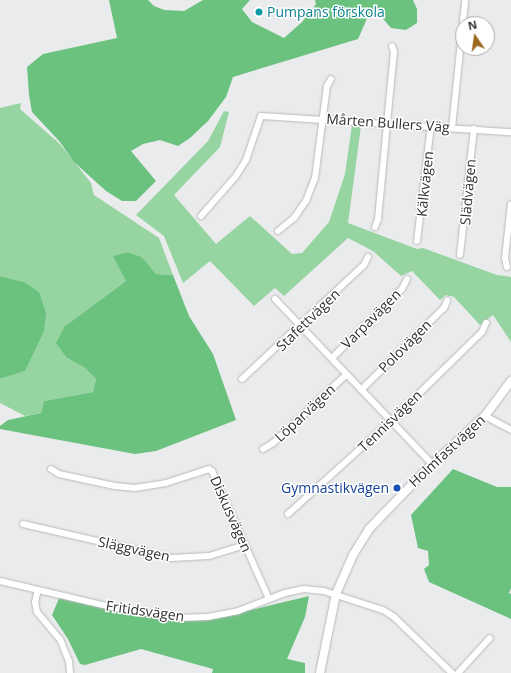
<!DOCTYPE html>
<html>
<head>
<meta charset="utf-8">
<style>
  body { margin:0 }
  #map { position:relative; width:511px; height:673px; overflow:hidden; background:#eaebec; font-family:"Open Sans",sans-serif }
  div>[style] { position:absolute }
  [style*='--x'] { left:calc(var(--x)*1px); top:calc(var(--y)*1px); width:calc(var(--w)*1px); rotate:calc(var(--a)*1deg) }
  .green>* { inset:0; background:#96d5a2 }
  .forest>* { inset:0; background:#6bc27f }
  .roads { filter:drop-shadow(0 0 1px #b7b9ba) drop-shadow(0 0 1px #b7b9ba) }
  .minor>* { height:6px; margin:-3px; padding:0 3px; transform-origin:3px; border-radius:3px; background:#fff }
  .tertiary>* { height:8px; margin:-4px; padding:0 4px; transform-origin:4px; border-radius:4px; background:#fff }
  .dots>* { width:11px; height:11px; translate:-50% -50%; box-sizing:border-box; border:2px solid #fff; border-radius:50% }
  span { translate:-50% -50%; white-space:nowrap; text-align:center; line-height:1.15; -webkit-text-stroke:3px #fff; paint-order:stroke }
  .culture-label { font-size:14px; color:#0d838f }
  .left { translate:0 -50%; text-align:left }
  .street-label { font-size:14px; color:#2f3030 }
  .transit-label { font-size:14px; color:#164399 }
  .right { translate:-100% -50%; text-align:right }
  .north { position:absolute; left:455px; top:16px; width:40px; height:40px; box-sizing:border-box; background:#fff; border:1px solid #acacac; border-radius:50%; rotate:347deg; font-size:11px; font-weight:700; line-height:16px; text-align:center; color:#2f3030 }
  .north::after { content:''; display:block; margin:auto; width:14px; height:18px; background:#9c691e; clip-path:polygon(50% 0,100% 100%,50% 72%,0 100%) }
</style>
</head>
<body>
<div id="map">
  <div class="green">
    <div style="clip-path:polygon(21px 103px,20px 109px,60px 144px,91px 183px,94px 195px,159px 238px,173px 275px,156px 274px,142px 257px,128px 252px,114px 256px,126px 281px,65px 326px,67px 358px,85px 368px,96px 379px,93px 392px,44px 401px,41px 413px,25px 416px,0 403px,0 379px,25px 371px,24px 282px,0 276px,0 108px)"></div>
    <div style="clip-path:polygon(224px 111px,229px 112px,220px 147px,174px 195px,216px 244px,250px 216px,292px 254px,302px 253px,329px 222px,345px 174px,352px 125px,361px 126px,348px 223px,417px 249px,423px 248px,497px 275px,511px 277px,511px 342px,493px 315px,480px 325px,454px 297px,446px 295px,440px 300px,412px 271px,401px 276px,373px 251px,348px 238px,284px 296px,275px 288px,254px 306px,210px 261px,183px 283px,164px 236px,136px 215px,208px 141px)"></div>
  </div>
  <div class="forest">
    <div style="clip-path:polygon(109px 0,148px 0,154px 6px,164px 10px,184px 11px,203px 0,250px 0,242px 9px,252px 22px,284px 38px,302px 22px,316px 4px,315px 0,413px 0,417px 9px,417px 23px,406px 30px,391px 28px,377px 12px,369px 14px,358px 39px,233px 77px,226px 97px,208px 121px,190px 138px,178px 146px,160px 140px,143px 144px,131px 151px,156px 181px,136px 201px,122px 201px,106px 191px,74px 162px,60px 142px,32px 112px,29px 95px,27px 67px,43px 54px,117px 38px)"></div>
    <div style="clip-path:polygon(128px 252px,142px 257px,156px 274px,173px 275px,189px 316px,213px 354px,236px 420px,156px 451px,135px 454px,0 429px,0 426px,8px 420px,41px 413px,44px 401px,93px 392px,96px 379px,85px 368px,67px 358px,56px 343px,65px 326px,126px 281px,113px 256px)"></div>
    <div style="clip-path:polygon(0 276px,24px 282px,39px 292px,46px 313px,44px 331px,25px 371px,0 379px)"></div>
    <div style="clip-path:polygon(453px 469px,497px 487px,511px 487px,511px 588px,509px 593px,511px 594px,511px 619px,429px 582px,424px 569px,429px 565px,428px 551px,418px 548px,411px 515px)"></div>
    <div style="clip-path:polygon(60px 596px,131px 614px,177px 620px,221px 617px,309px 596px,305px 617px,287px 659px,305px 663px,305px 673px,212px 673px,213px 669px,141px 649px,85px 665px,80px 664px,68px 639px,52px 615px)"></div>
  </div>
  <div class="roads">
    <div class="minor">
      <div style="--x:452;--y:128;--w:127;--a:-84.1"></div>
      <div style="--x:201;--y:216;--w:53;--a:-48.8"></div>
      <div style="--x:236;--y:176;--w:19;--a:-58"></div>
      <div style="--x:246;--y:160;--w:46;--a:-71.2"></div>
      <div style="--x:261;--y:116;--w:251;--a:3.7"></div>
      <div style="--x:375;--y:227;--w:9;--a:-69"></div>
      <div style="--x:378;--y:219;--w:96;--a:-84.6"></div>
      <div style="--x:387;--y:123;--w:71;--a:-84.4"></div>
      <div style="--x:394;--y:52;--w:6;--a:-108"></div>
      <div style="--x:278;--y:231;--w:21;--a:-39"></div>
      <div style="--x:294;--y:218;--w:21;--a:-55"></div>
      <div style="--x:306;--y:201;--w:25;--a:-69"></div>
      <div style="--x:315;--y:178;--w:93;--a:-82.6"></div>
      <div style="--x:327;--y:86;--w:8;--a:-60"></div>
      <div style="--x:417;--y:241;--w:116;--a:-83.1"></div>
      <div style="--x:460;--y:255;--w:127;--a:-83.7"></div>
      <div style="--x:507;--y:267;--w:9;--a:-103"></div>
      <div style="--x:505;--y:258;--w:54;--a:-83.7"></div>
      <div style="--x:275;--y:299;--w:228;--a:46.4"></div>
      <div style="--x:332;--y:358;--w:98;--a:-44.6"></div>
      <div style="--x:402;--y:289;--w:11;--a:-63"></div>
      <div style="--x:242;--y:379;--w:167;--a:-43.1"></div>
      <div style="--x:364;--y:265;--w:9;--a:-63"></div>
      <div style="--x:361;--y:390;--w:117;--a:-44.7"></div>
      <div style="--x:444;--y:308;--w:8;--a:-67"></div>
      <div style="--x:485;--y:416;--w:30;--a:28"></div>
      <div style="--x:263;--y:449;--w:12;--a:-31"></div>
      <div style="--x:273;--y:443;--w:100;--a:-43"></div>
      <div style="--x:51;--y:469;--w:9;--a:32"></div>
      <div style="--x:59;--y:474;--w:57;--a:12.1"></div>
      <div style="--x:115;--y:486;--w:20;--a:6"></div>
      <div style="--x:135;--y:488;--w:31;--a:-9"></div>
      <div style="--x:166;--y:483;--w:45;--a:-18"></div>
      <div style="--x:209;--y:469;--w:4;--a:34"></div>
      <div style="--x:212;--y:471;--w:140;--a:66"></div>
      <div style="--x:288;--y:514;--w:140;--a:-42.1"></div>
      <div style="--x:392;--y:420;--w:126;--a:-44.4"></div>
      <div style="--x:482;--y:332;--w:10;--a:-66"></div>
      <div style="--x:23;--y:524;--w:152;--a:12.9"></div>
      <div style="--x:171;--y:558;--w:38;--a:-3"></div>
      <div style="--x:209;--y:556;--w:38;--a:-17"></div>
      <div style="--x:0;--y:581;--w:118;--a:13.2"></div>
      <div style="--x:115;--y:608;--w:64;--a:9"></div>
      <div style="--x:178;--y:618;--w:30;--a:-2"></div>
      <div style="--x:208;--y:617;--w:31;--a:-11"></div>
      <div style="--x:238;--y:611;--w:50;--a:-21"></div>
      <div style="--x:285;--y:593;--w:19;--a:-12"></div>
      <div style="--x:304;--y:589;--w:20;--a:6"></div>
      <div style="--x:324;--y:591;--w:62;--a:17.9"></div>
      <div style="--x:383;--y:610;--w:13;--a:32"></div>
      <div style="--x:394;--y:617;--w:81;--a:44"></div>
      <div style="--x:38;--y:590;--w:12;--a:104"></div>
      <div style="--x:35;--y:602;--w:10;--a:79"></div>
      <div style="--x:37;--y:612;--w:35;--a:50"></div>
      <div style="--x:60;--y:639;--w:24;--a:68"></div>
      <div style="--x:69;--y:661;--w:12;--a:85"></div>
      <div style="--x:458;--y:673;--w:47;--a:-47.6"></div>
    </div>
    <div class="tertiary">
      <div style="--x:320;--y:673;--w:81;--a:-78.6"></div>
      <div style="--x:336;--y:594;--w:43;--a:-66.4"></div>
      <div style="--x:353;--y:555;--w:31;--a:-58"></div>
      <div style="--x:369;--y:529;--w:81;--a:-46"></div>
      <div style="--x:425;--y:471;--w:81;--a:-42.5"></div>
      <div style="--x:485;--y:416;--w:44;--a:-53.4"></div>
    </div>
  </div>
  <div class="dots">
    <div style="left:259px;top:12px;background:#0f9aa8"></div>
    <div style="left:397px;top:488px;background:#1a4fb4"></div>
  </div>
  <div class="culture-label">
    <span class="left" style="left:267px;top:12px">Pumpans förskola</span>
  </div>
  <div class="street-label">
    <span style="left:388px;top:123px;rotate:4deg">Mårten Bullers Väg</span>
    <span style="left:425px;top:184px;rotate:-84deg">Kälkvägen</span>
    <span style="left:468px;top:192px;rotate:-85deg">Slädvägen</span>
    <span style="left:371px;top:319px;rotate:-45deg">Varpavägen</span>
    <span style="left:308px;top:320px;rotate:-44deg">Stafettvägen</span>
    <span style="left:405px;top:346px;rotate:-45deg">Polovägen</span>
    <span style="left:305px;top:413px;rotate:-43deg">Löparvägen</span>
    <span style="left:390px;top:421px;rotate:-44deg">Tennisvägen</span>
    <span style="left:447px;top:451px;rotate:-43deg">Holmfastvägen</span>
    <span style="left:231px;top:514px;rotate:66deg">Diskusvägen</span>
    <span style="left:134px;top:549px;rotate:12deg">Släggvägen</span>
    <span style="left:145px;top:611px;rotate:8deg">Fritidsvägen</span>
  </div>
  <div class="transit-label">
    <span class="right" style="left:389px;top:488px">Gymnastikvägen</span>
  </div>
  <div class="north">N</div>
</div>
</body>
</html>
